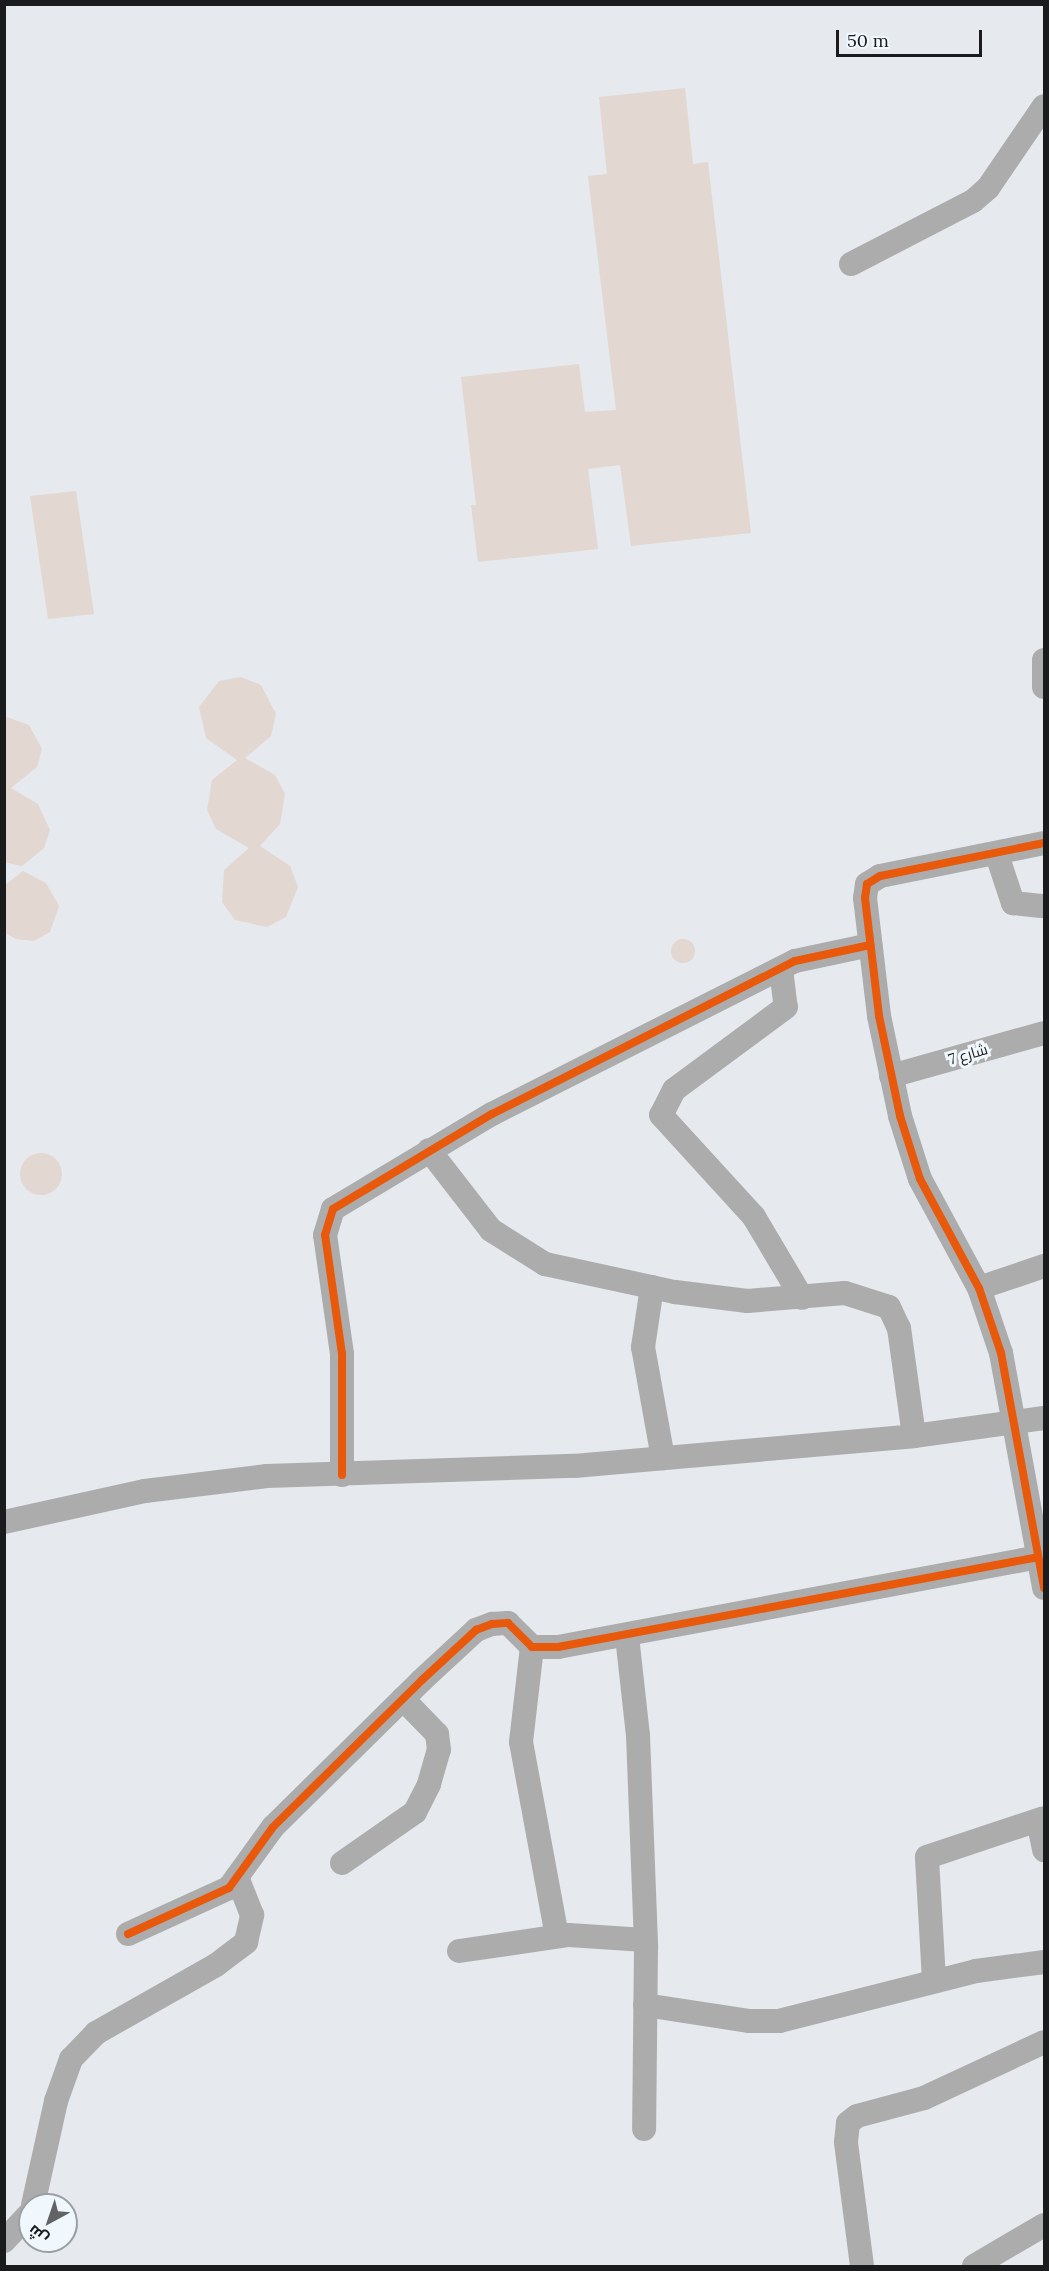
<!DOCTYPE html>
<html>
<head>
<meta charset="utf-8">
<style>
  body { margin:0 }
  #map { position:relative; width:1049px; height:2271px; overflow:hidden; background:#e6e9ed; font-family:Lora,Cairo,serif }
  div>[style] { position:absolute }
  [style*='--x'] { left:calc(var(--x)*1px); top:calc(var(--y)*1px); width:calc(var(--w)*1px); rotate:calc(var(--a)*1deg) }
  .building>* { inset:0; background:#e2d7d1 }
  .round { border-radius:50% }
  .minor>* { height:24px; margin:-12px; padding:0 12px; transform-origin:12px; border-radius:12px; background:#acacac }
  .cycleway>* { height:8px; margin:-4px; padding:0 4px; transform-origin:4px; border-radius:4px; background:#e8590c }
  span { translate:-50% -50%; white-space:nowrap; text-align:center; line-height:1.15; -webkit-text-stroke:6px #f0f7fd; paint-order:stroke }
  .street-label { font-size:15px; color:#191b1d }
  .frame { position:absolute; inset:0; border:6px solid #191b1d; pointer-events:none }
  .north { position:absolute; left:18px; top:2193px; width:60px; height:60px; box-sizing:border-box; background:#f0f7fd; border:2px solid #9a9fa3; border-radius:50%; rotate:220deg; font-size:16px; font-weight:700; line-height:24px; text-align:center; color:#191b1d }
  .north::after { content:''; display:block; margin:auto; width:21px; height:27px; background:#616366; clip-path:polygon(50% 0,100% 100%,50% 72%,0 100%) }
  .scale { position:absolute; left:836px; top:30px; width:146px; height:27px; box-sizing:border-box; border:3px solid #191b1d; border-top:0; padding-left:8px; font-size:18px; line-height:21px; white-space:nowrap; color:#191b1d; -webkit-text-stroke:4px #f0f7fd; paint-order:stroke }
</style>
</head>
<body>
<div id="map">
  <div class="building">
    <div style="clip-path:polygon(685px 88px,693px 164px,708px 162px,751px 533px,631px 546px,620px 465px,588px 469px,598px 549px,478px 562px,471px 505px,476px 505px,461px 377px,579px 364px,585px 412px,616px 410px,588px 176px,607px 174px,599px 97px)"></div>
    <div style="clip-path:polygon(76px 491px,94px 614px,48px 619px,30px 496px)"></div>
    <div style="clip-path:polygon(241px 677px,261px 685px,276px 714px,271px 736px,245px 758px,275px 775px,285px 794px,280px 824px,260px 846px,290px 866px,298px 887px,286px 917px,267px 927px,235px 920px,222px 902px,224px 870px,249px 848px,216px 829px,207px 810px,212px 780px,237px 760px,206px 738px,199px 707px,219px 681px)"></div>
    <div style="clip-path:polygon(4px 716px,29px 725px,42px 749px,37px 767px,11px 788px,38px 804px,50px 830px,44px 848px,22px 866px,4px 862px)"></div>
    <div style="clip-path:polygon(23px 871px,46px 883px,59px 906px,50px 932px,34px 941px,16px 939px,4px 932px,4px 886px)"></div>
    <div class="round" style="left:671px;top:939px;width:24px;height:24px"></div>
    <div class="round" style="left:20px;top:1153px;width:42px;height:42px"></div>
  </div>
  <div class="minor">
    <div style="--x:851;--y:264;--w:137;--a:-27.3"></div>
    <div style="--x:973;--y:201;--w:20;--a:-41"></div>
    <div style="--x:988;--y:188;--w:99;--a:-55.7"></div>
    <div style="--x:1044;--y:660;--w:27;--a:90"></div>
    <div style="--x:1044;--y:843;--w:167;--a:168.6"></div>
    <div style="--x:880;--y:876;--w:15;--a:148"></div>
    <div style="--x:867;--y:884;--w:14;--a:98"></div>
    <div style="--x:865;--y:898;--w:119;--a:83.2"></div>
    <div style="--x:879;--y:1016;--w:102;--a:78.1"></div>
    <div style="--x:900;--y:1116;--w:66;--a:72.4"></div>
    <div style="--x:920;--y:1179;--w:124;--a:61.6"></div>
    <div style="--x:979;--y:1288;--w:69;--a:71.3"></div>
    <div style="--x:1001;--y:1353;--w:239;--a:79.6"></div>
    <div style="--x:997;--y:855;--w:51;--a:71.6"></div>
    <div style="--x:1013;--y:903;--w:31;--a:6"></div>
    <div style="--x:781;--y:969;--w:38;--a:83"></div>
    <div style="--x:786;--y:1007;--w:139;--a:143.5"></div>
    <div style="--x:674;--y:1090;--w:28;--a:117"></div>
    <div style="--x:661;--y:1115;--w:138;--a:47.6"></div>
    <div style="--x:754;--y:1217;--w:94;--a:59.3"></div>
    <div style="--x:891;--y:1076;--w:159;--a:-15.7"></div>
    <div style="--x:429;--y:1150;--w:101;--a:52.2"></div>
    <div style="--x:491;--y:1230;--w:64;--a:32.2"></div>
    <div style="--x:545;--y:1264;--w:133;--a:12.2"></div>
    <div style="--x:675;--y:1292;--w:73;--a:7.1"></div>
    <div style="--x:747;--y:1301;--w:98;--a:-4.7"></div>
    <div style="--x:845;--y:1293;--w:46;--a:17.7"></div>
    <div style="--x:889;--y:1307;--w:23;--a:65"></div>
    <div style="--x:899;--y:1328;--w:109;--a:82.1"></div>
    <div style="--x:652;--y:1287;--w:61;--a:98.5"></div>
    <div style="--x:643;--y:1347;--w:113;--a:79.8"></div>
    <div style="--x:979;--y:1288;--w:69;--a:-18.7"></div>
    <div style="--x:342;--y:1475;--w:121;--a:-90"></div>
    <div style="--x:342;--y:1354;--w:120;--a:-98.1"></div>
    <div style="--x:325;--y:1235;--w:27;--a:-73"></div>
    <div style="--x:333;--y:1209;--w:185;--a:-30.9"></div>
    <div style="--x:492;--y:1114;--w:339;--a:-26.8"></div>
    <div style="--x:795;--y:961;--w:77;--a:-12"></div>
    <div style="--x:4;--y:1522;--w:144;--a:-12.4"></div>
    <div style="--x:145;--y:1491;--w:123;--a:-7"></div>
    <div style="--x:267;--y:1476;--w:307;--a:-1.9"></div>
    <div style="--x:574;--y:1466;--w:341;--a:-5"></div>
    <div style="--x:914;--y:1436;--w:131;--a:-7.9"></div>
    <div style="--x:627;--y:1636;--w:100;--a:83.7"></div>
    <div style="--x:638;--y:1735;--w:213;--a:87.8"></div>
    <div style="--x:646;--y:1948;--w:181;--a:90.6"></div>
    <div style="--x:532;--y:1647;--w:96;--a:96.6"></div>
    <div style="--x:521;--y:1742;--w:197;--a:79.5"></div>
    <div style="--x:1038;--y:1821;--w:30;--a:78"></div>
    <div style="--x:342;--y:1863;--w:89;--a:-34.9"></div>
    <div style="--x:415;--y:1812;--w:31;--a:-63"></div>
    <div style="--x:429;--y:1784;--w:35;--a:-74"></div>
    <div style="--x:439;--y:1750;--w:16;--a:-97"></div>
    <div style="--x:437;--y:1734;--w:49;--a:-134.2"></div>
    <div style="--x:128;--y:1934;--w:111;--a:-24.5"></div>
    <div style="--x:229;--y:1888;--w:75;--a:-54.2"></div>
    <div style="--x:273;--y:1827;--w:209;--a:-44.6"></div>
    <div style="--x:422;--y:1680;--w:74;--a:-42.8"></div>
    <div style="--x:476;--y:1630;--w:17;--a:-21"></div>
    <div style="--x:492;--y:1624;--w:16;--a:-4"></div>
    <div style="--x:508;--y:1623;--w:34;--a:45"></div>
    <div style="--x:532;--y:1647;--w:26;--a:0"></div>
    <div style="--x:558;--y:1647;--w:488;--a:-10.6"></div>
    <div style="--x:459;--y:1951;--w:111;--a:-8.3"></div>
    <div style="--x:569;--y:1935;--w:76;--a:3.8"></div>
    <div style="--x:934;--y:1980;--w:123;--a:-93.3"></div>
    <div style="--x:927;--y:1857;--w:123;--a:-18.4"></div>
    <div style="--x:645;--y:2005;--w:106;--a:8.7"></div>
    <div style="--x:750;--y:2021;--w:29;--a:0"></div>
    <div style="--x:779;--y:2021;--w:203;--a:-14.2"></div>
    <div style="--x:976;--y:1971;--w:69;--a:-7.5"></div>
    <div style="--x:33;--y:2205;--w:107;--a:-77.5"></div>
    <div style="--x:56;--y:2101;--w:45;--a:-70.3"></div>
    <div style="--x:71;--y:2059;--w:36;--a:-46"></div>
    <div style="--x:96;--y:2033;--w:138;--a:-29.5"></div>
    <div style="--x:216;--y:1965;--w:38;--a:-37"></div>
    <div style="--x:246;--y:1942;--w:28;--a:-77"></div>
    <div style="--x:252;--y:1915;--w:41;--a:-111.5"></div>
    <div style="--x:4;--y:2241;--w:38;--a:-47"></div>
    <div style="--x:862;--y:2266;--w:125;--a:-97.4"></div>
    <div style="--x:846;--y:2142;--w:19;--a:-84"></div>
    <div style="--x:848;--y:2123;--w:11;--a:-38"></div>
    <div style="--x:857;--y:2116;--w:69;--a:-15"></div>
    <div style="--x:924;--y:2098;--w:132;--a:-25"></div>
    <div style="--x:974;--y:2266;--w:81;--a:-30.4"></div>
  </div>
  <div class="cycleway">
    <div style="--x:1044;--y:843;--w:167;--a:168.6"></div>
    <div style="--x:880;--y:876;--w:15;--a:148"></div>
    <div style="--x:867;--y:884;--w:14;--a:98"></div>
    <div style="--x:865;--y:898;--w:119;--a:83.2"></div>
    <div style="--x:879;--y:1016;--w:102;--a:78.1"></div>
    <div style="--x:900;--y:1116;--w:66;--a:72.4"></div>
    <div style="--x:920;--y:1179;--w:124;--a:61.6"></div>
    <div style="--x:979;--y:1288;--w:69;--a:71.3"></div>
    <div style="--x:1001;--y:1353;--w:239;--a:79.6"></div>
    <div style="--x:342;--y:1475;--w:121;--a:-90"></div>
    <div style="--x:342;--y:1354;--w:120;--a:-98.1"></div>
    <div style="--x:325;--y:1235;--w:27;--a:-73"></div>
    <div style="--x:333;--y:1209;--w:185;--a:-30.9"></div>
    <div style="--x:492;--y:1114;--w:339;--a:-26.8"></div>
    <div style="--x:795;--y:961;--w:77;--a:-12"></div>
    <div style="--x:128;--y:1934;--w:111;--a:-24.5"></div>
    <div style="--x:229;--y:1888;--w:75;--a:-54.2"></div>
    <div style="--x:273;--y:1827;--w:209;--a:-44.6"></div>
    <div style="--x:422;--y:1680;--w:74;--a:-42.8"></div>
    <div style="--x:476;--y:1630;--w:17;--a:-21"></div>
    <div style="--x:492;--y:1624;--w:16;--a:-4"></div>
    <div style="--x:508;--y:1623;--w:34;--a:45"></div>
    <div style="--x:532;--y:1647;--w:26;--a:0"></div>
    <div style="--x:558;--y:1647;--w:488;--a:-10.6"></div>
  </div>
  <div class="street-label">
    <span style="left:968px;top:1054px;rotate:-16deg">شارع 7</span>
  </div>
  <div class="frame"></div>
  <div class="north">ش</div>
  <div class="scale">50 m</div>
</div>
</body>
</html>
